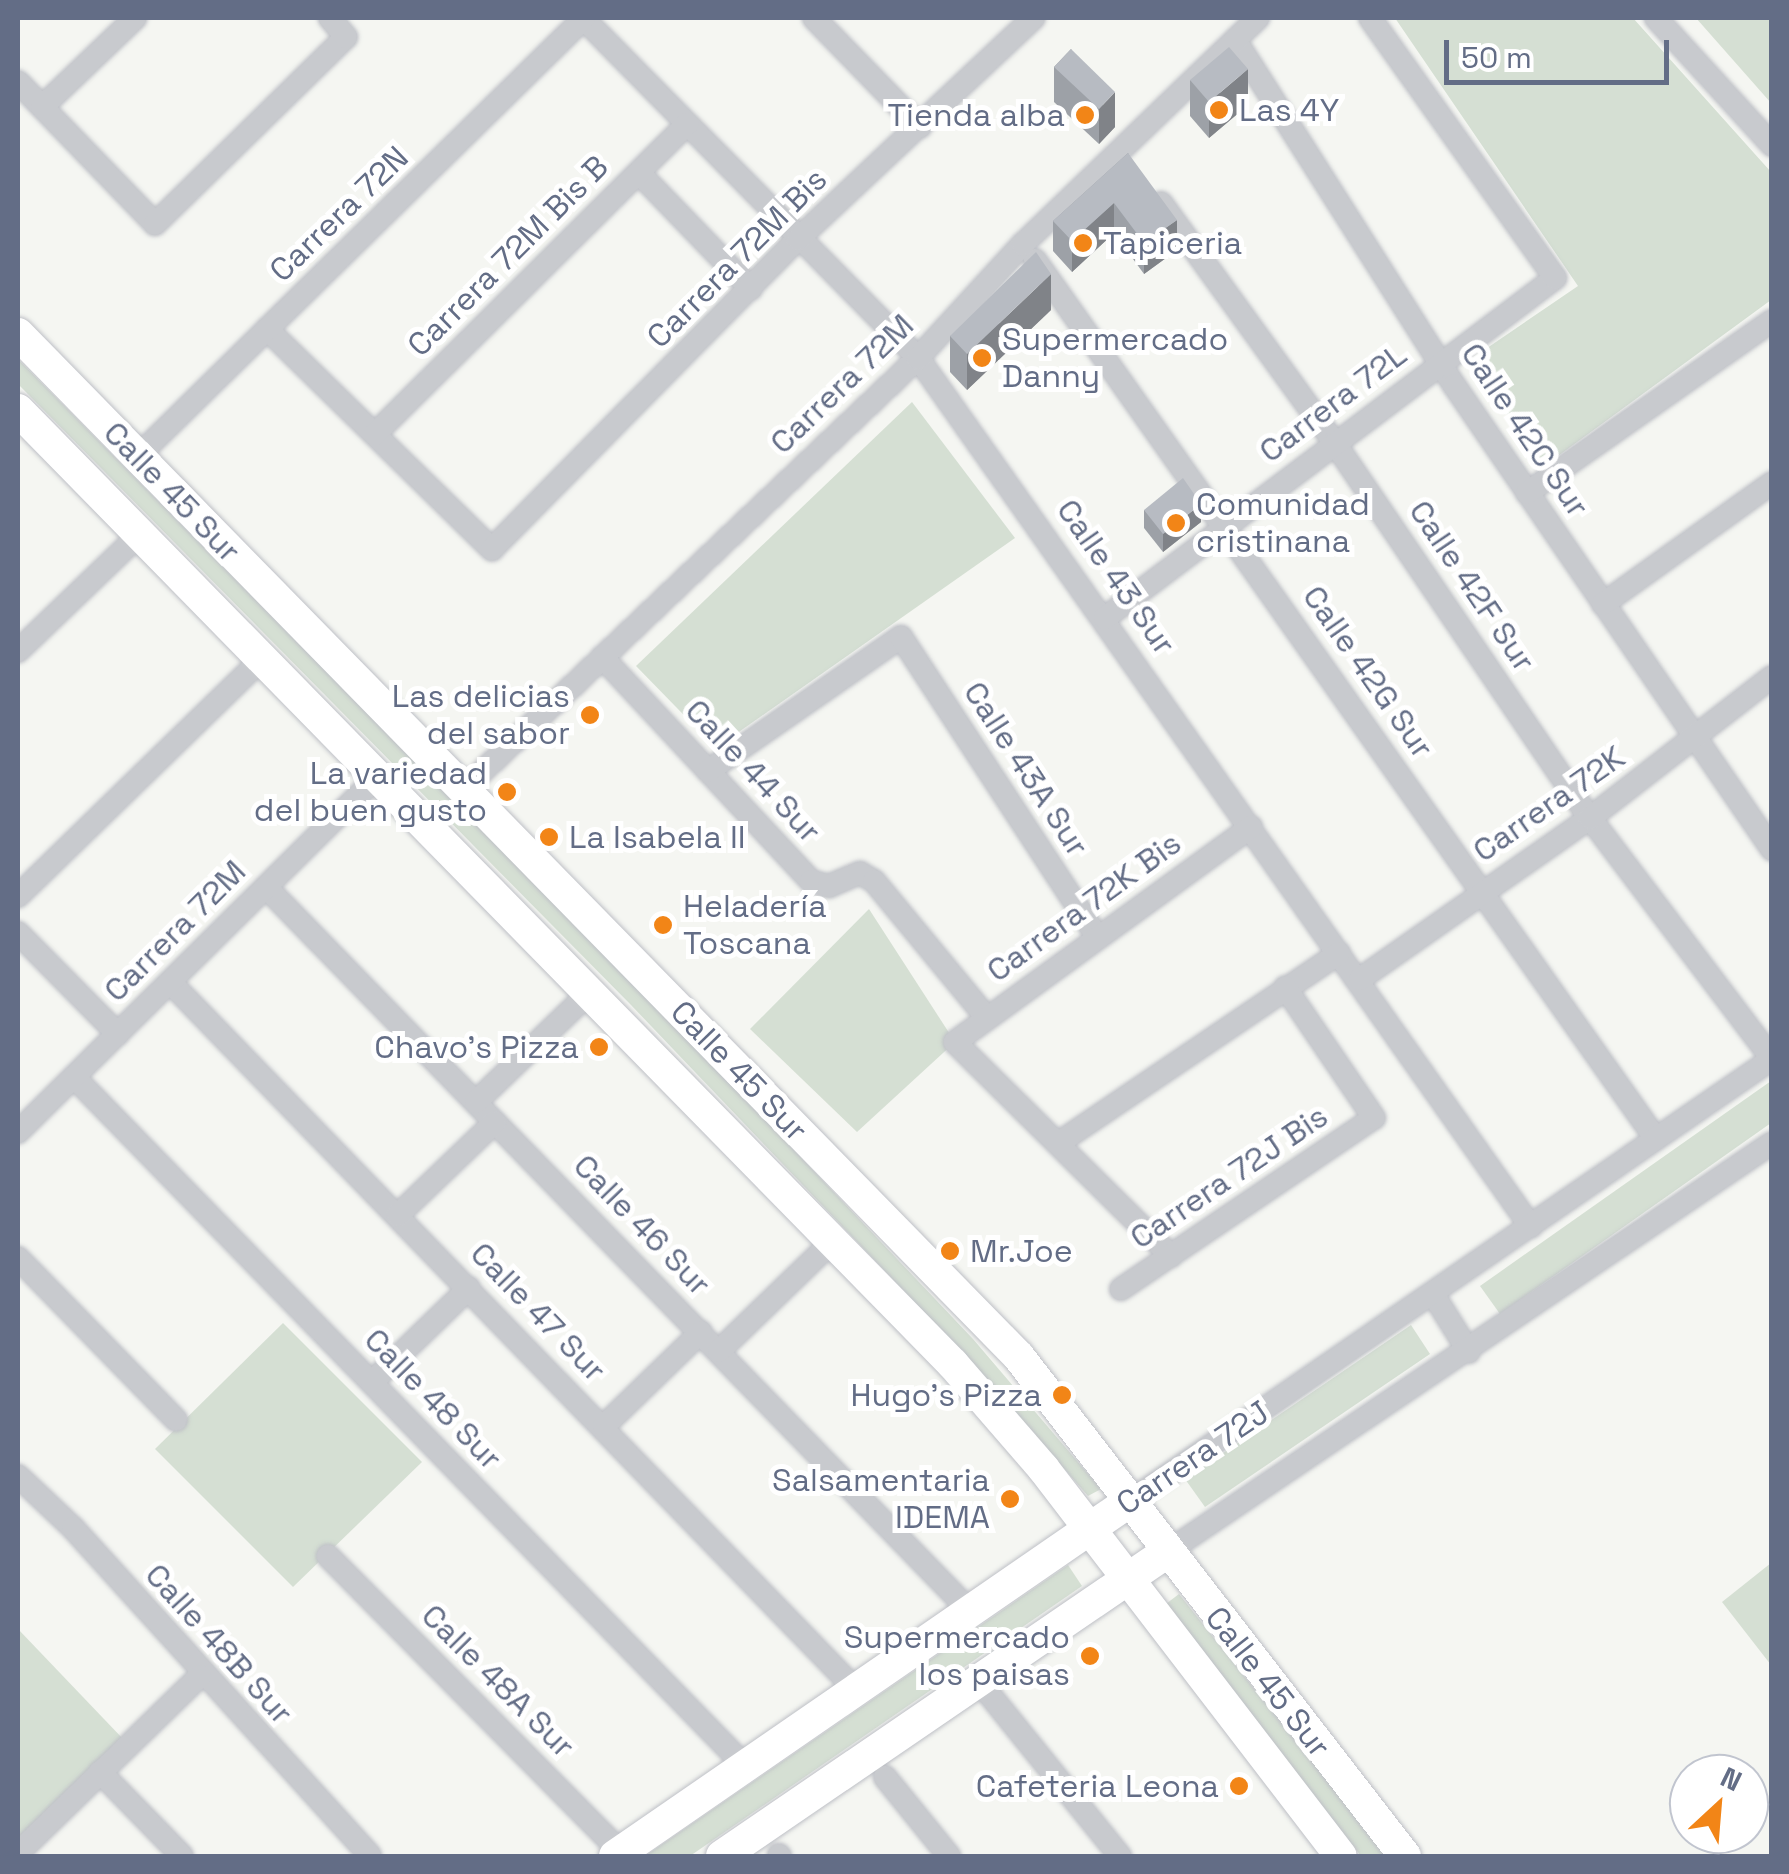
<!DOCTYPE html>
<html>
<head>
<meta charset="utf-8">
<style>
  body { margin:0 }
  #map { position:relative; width:1789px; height:1874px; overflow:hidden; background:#f5f6f2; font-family:"Space Grotesk",sans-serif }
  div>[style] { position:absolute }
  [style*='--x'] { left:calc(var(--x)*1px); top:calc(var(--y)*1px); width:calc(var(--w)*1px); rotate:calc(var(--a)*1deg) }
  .green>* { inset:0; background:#d5dfd3 }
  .roads { filter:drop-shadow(0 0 2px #bec0c6) drop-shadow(0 0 2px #bec0c6) }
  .street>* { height:22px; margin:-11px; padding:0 11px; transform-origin:11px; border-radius:11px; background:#c8cace }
  .secondary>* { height:32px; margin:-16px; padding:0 16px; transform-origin:16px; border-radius:16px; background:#fff }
  .wall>* { inset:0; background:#9da1a7 }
  .shaded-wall>* { inset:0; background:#808388 }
  .building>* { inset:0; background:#b7bbc2 }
  .dots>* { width:28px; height:28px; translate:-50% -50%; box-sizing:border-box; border:5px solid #fff; border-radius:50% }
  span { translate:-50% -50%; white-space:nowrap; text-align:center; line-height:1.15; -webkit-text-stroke:10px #fff; paint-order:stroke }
  .poi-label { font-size:32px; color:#636d86 }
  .left { translate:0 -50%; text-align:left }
  .right { translate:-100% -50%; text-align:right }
  .street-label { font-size:32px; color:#636d86 }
  .frame { position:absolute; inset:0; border:20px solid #636d86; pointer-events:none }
  .north { position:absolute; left:1669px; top:1754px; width:100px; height:100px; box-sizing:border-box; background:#fff; border:2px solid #c1c5cf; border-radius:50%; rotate:26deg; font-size:28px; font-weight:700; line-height:40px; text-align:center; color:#636d86 }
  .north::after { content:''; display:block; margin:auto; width:35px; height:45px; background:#f28517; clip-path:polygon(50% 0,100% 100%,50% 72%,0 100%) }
  .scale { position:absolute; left:1444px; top:40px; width:225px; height:45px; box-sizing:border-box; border:5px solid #636d86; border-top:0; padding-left:12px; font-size:30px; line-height:35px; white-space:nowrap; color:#636d86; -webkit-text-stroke:8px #fff; paint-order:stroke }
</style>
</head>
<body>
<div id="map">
  <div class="green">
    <div style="clip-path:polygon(1395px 18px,1633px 18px,1771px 172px,1771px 300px,1543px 467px,1471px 359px,1578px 286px)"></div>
    <div style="clip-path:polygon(1696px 18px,1771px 18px,1771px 103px)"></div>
    <div style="clip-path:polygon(18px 359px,679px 1029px,973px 1339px,1101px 1489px,1088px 1496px,965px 1355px,631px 1005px,18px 384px)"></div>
    <div style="clip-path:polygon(912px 402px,1015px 538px,716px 748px,636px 666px)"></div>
    <div style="clip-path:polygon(869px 909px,955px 1042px,857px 1132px,750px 1029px)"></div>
    <div style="clip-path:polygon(1771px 1081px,1771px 1123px,1500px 1314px,1480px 1286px)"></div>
    <div style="clip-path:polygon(283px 1323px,422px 1462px,293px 1587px,155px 1449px)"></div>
    <div style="clip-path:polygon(1411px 1325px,1430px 1354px,1205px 1507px,1185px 1479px)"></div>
    <div style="clip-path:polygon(1771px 1563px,1771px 1665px,1722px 1602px)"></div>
    <div style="clip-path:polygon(1068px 1565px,1082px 1586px,690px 1856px,645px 1856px)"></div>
    <div style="clip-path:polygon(1179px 1594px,1387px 1856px,1361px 1856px,1162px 1607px)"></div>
    <div style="clip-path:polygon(18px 1629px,125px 1741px,18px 1846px)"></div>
  </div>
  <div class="roads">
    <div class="street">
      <div style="--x:583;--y:18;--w:477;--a:45.4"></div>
      <div style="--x:918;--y:358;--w:1063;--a:54.8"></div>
      <div style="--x:814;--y:18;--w:152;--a:45.8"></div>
      <div style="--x:1656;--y:18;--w:172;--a:47.6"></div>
      <div style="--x:1235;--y:40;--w:409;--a:57.6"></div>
      <div style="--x:1454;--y:385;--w:563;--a:55.58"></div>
      <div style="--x:18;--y:82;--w:197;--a:46"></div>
      <div style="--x:155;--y:224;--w:267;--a:-44.4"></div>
      <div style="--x:346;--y:37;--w:25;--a:-130"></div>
      <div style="--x:42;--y:107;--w:129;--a:-43.7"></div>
      <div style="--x:639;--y:173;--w:161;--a:46"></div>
      <div style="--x:1161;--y:203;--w:295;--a:54.1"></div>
      <div style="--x:1334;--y:442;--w:455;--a:55.8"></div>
      <div style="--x:1590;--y:818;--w:302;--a:52.9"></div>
      <div style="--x:1035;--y:260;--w:1076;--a:54.76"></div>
      <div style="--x:267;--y:329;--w:315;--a:44.4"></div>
      <div style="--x:492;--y:549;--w:436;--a:-45.4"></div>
      <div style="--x:798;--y:239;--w:323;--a:-43.2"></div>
      <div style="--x:375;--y:434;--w:440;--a:-44.8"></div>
      <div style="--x:138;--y:456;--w:625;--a:-44.48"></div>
      <div style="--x:1527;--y:493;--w:299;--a:-35.1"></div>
      <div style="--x:1603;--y:604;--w:208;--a:-35.6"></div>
      <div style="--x:1105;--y:618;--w:564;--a:-37.07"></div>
      <div style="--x:1555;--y:278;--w:319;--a:-125.4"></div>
      <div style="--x:18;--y:651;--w:169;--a:-43.8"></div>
      <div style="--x:602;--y:657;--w:306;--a:47"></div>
      <div style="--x:811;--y:881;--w:19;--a:16"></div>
      <div style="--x:829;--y:886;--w:34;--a:-23"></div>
      <div style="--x:860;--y:873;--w:16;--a:30"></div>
      <div style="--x:874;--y:881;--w:176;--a:50.5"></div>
      <div style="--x:708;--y:771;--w:235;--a:-34.8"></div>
      <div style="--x:901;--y:637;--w:358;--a:56.8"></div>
      <div style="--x:464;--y:789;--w:626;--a:-43.51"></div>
      <div style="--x:918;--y:358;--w:155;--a:-47.4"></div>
      <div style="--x:1023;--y:244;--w:326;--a:-43.9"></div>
      <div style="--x:266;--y:887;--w:1010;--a:45.8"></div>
      <div style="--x:18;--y:896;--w:340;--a:-44.2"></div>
      <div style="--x:18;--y:933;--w:142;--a:45.3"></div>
      <div style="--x:1360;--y:979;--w:281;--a:-35"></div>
      <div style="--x:1590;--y:818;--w:230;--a:-37.8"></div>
      <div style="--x:170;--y:982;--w:986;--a:45.9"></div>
      <div style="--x:74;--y:1077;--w:962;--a:45.76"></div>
      <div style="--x:476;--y:1102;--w:158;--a:-44"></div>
      <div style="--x:18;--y:1132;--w:506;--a:-44.68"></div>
      <div style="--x:1060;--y:1142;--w:337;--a:-34.1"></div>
      <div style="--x:398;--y:1215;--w:134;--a:-43.8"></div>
      <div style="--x:1171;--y:1256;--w:304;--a:-135.3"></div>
      <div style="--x:955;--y:1042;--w:366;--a:-36"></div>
      <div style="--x:18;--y:1258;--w:226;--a:45.7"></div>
      <div style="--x:1121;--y:1289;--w:305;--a:-34.1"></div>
      <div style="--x:1374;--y:1118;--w:158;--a:-124.2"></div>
      <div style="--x:1433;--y:1294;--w:68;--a:58.2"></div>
      <div style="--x:719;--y:1351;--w:160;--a:-44"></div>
      <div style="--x:372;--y:1382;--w:135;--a:-44.1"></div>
      <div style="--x:604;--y:1426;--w:135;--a:-44.1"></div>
      <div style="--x:18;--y:1476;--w:76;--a:43.4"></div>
      <div style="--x:73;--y:1528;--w:442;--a:47.8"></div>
      <div style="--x:1130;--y:1501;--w:779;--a:-34.55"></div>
      <div style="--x:1167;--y:1552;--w:730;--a:-34.06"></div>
      <div style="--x:328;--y:1556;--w:416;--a:45.3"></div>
      <div style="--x:977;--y:1679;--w:228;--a:51.1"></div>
      <div style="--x:100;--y:1772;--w:117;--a:45.7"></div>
      <div style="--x:885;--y:1777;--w:102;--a:51"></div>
      <div style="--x:18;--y:1853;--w:254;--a:-44.2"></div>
      <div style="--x:779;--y:1855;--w:1;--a:45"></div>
    </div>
    <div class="secondary">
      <div style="--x:18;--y:334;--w:1431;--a:45.62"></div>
      <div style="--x:1019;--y:1357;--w:631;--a:52.28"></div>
      <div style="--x:18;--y:410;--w:1336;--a:45.58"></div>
      <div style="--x:953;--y:1364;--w:138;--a:49.1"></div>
      <div style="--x:1043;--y:1468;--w:489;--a:52.5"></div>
      <div style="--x:615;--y:1856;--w:625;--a:-34.58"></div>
      <div style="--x:722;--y:1856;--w:539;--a:-34.34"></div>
    </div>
  </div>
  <div class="wall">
    <div style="clip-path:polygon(1071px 49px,1115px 127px,1099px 144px,1054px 102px,1054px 67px)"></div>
    <div style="clip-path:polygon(1190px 80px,1248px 105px,1209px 138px,1190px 116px)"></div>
    <div style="clip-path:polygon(1128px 153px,1177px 250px,1144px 274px,1114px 233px,1072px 272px,1053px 251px,1053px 221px)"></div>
    <div style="clip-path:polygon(1051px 310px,967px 390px,950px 372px,950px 336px)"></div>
    <div style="clip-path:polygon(1144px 510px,1201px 522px,1163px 552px,1144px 528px)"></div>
  </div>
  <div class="shaded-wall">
    <div style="clip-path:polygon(1248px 69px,1248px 105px,1209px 138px,1209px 102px)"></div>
    <div style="clip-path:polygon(1115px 92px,1115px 127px,1099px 144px,1099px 109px)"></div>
    <div style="clip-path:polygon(1114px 203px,1114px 233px,1072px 272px,1072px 241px)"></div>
    <div style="clip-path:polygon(1177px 220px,1177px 250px,1144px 274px,1144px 243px)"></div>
    <div style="clip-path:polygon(1051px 274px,1051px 310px,967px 390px,967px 354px)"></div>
    <div style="clip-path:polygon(1201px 504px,1201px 522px,1163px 552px,1163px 534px)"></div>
  </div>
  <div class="building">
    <div style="clip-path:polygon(1229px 47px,1248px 69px,1209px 102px,1190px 80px)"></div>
    <div style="clip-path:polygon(1071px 49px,1115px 92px,1099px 109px,1054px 67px)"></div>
    <div style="clip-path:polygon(1128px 153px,1177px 220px,1144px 243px,1114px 203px,1072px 241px,1053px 221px)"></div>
    <div style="clip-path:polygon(1036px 252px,1051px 274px,967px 354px,950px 336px)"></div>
    <div style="clip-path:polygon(1183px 478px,1201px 504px,1163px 534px,1144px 510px)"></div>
  </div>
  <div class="dots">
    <div style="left:1219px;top:110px;background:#f28517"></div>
    <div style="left:1085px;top:115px;background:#f28517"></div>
    <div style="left:1083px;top:243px;background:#f28517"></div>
    <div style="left:982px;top:358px;background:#f28517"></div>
    <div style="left:1176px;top:523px;background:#f28517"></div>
    <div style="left:590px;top:715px;background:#f28517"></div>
    <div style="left:507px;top:792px;background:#f28517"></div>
    <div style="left:549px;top:837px;background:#f28517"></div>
    <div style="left:663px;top:925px;background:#f28517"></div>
    <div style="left:599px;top:1047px;background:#f28517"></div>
    <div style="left:950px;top:1251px;background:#f28517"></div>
    <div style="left:1062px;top:1395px;background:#f28517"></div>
    <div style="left:1010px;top:1499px;background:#f28517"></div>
    <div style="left:1090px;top:1656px;background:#f28517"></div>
    <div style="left:1239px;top:1786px;background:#f28517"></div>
  </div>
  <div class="poi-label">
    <span class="left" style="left:1239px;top:110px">Las 4Y</span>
    <span class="right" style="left:1065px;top:115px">Tienda alba</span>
    <span class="left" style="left:1103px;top:243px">Tapiceria</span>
    <span class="left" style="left:1002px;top:358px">Supermercado<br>Danny</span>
    <span class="left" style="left:1196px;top:523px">Comunidad<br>cristinana</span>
    <span class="right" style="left:570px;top:715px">Las delicias<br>del sabor</span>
    <span class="right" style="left:487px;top:792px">La variedad<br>del buen gusto</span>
    <span class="left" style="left:569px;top:837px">La Isabela II</span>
    <span class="left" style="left:683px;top:925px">Heladería<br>Toscana</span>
    <span class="right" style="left:579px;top:1047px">Chavo’s Pizza</span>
    <span class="left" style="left:970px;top:1251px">Mr.Joe</span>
    <span class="right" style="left:1042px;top:1395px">Hugo’s Pizza</span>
    <span class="right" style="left:990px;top:1499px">Salsamentaria<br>IDEMA</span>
    <span class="right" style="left:1070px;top:1656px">Supermercado<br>los paisas</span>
    <span class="right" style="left:1219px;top:1786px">Cafeteria Leona</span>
  </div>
  <div class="street-label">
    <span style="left:339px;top:214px;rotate:-44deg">Carrera 72N</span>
    <span style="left:508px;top:256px;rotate:-45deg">Carrera 72M Bis B</span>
    <span style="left:737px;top:258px;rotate:-45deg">Carrera 72M Bis</span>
    <span style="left:842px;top:384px;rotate:-44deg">Carrera 72M</span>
    <span style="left:1333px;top:403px;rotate:-37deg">Carrera 72L</span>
    <span style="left:1525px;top:430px;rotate:56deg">Calle 42C Sur</span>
    <span style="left:172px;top:492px;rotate:46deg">Calle 45 Sur</span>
    <span style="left:1116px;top:577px;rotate:55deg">Calle 43 Sur</span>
    <span style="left:1472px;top:586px;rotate:56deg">Calle 42F Sur</span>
    <span style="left:1368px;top:672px;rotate:55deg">Calle 42G Sur</span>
    <span style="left:1026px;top:769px;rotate:57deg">Calle 43A Sur</span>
    <span style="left:753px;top:771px;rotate:47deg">Calle 44 Sur</span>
    <span style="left:1549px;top:804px;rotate:-35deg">Carrera 72K</span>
    <span style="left:1084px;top:907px;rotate:-36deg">Carrera 72K Bis</span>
    <span style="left:175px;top:931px;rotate:-45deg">Carrera 72M</span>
    <span style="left:739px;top:1071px;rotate:46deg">Calle 45 Sur</span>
    <span style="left:1229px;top:1177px;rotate:-34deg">Carrera 72J Bis</span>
    <span style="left:642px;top:1225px;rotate:46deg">Calle 46 Sur</span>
    <span style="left:538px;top:1312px;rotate:46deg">Calle 47 Sur</span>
    <span style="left:433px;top:1399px;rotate:46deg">Calle 48 Sur</span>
    <span style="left:1193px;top:1458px;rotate:-34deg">Carrera 72J</span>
    <span style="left:219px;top:1644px;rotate:48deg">Calle 48B Sur</span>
    <span style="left:498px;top:1681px;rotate:45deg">Calle 48A Sur</span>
    <span style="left:1268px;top:1682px;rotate:52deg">Calle 45 Sur</span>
  </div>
  <div class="frame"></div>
  <div class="north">N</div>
  <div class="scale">50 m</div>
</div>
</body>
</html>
